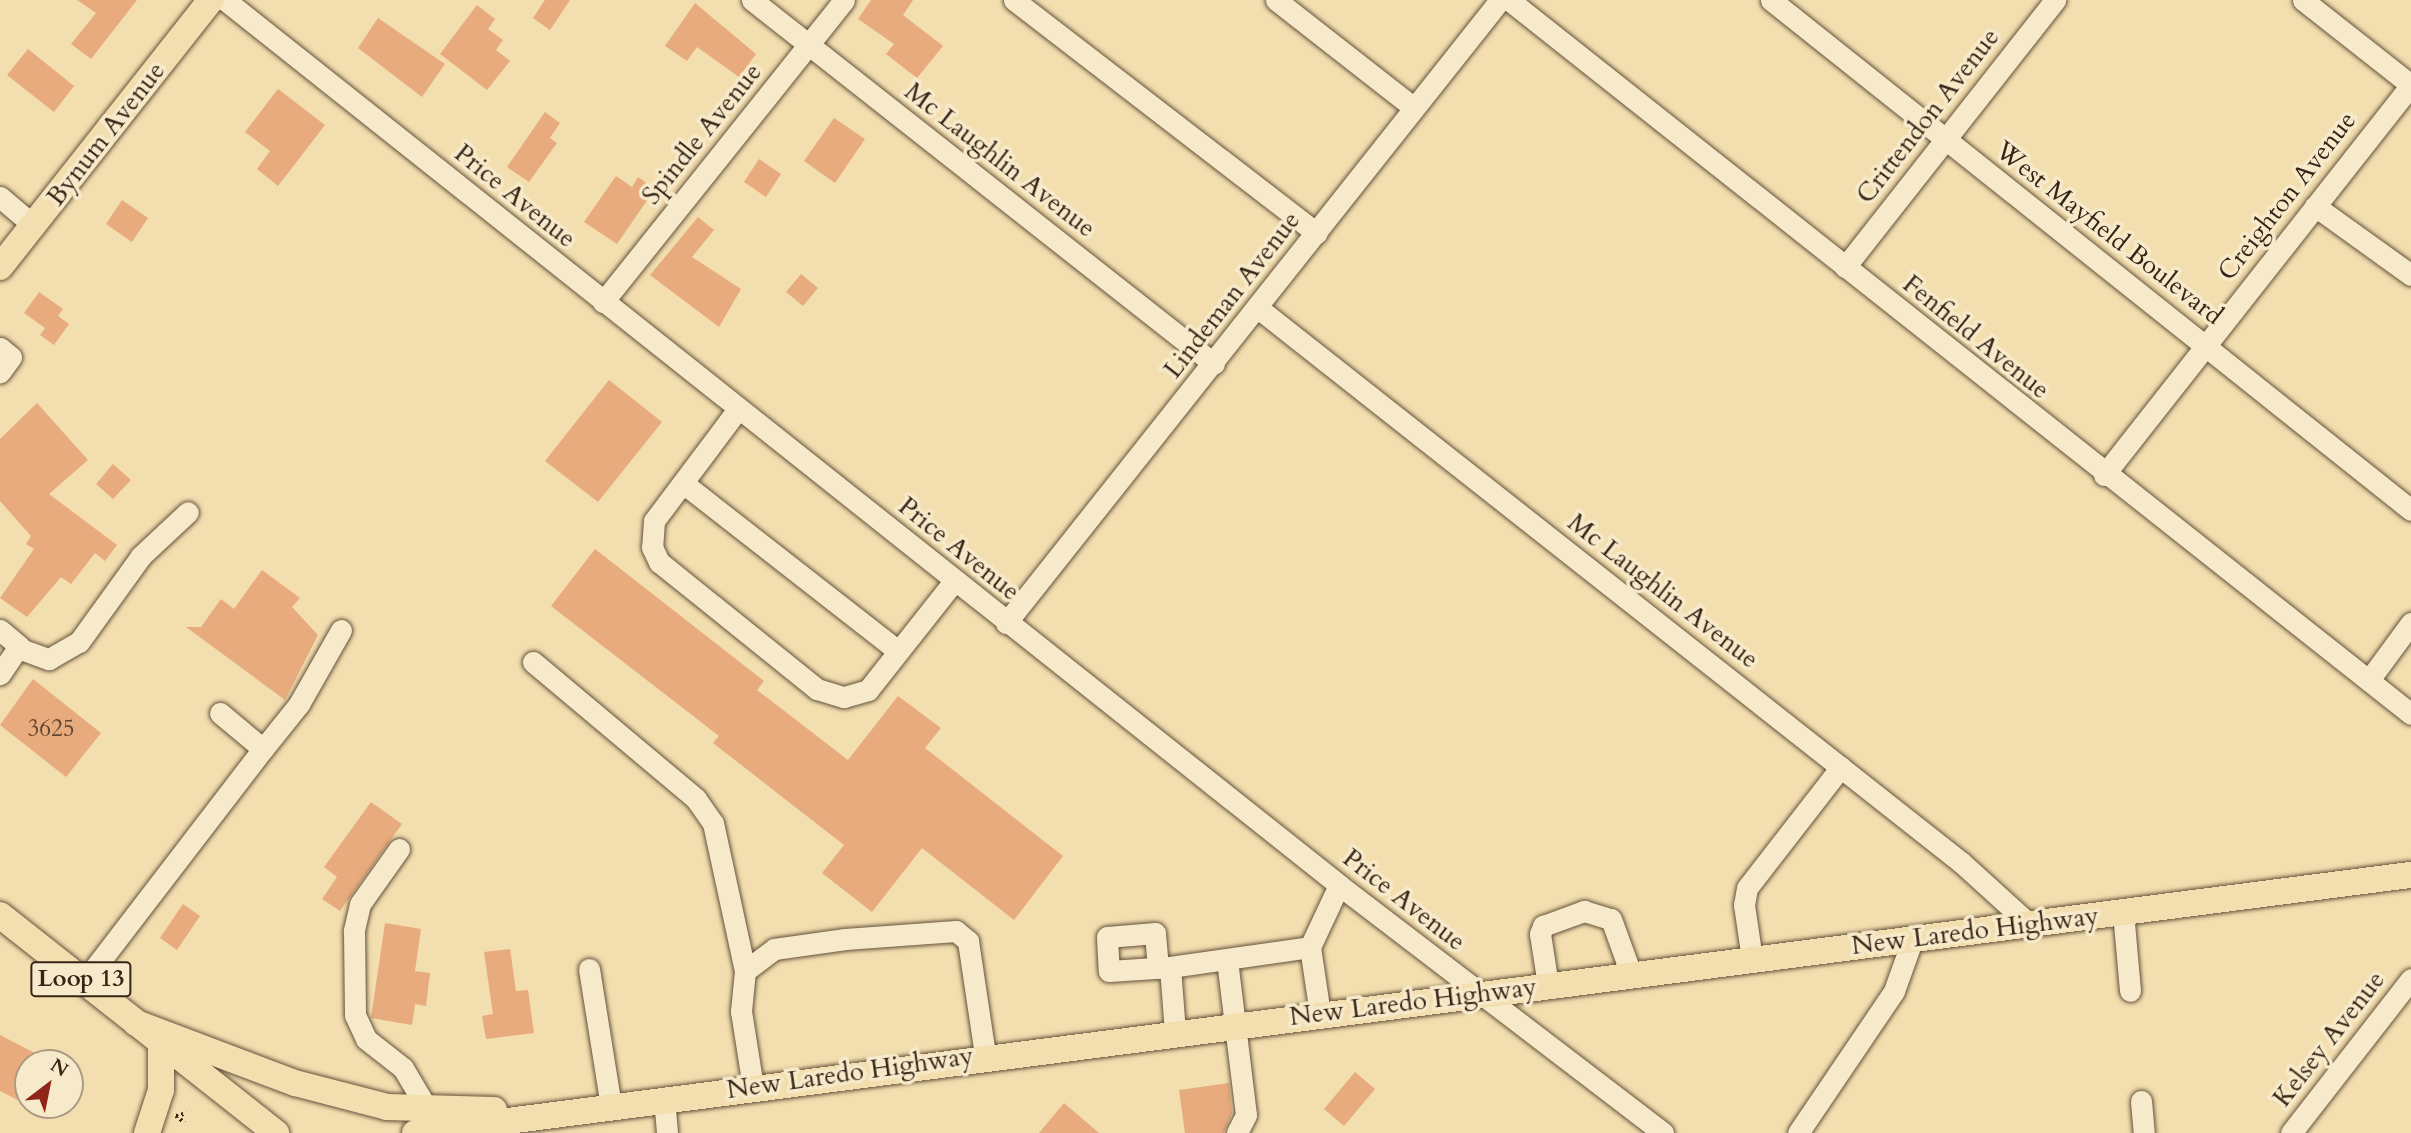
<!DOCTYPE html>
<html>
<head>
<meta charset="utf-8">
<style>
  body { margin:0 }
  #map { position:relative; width:2411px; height:1133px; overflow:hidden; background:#f2deae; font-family:Cardo,serif }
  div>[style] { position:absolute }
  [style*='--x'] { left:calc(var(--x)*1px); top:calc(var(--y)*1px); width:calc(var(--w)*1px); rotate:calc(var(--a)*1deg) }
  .building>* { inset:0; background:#e8ab7e }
  .path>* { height:3.5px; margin-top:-1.75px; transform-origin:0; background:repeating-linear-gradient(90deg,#362417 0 2px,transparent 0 5.5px) }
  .roads { filter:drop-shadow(0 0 2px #65523d) drop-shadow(0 0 2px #65523d) }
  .minor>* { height:21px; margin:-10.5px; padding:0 10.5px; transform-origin:10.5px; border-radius:10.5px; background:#f7eaca }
  .major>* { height:26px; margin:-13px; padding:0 13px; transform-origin:13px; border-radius:13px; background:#f2deae }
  span { translate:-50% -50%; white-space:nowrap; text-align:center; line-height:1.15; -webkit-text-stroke:7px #f7eaca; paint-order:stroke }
  .number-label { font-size:23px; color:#624631 }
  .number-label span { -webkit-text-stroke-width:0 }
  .shield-label span { padding:2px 5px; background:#f7eaca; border:2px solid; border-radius:5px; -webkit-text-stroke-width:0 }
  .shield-label { font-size:24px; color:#362417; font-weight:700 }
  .street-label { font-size:26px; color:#362417 }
  .north { position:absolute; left:14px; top:1049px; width:70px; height:70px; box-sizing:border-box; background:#f7eaca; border:2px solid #aa9b82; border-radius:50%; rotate:32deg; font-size:19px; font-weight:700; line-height:28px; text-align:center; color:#362417 }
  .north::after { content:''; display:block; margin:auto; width:24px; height:32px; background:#8f2418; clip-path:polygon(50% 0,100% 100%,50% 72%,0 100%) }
</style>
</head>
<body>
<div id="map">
  <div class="building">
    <div style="clip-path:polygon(77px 0,137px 0,91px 59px,71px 44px,96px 13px)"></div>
    <div style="clip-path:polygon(545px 0,570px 0,550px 30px,533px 18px)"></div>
    <div style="clip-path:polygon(871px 0,913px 0,903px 15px,943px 46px,917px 78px,886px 54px,894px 44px,858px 19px)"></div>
    <div style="clip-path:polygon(695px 3px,756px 54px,739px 77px,697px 47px,687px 61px,665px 46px)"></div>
    <div style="clip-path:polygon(477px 5px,495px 19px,488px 29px,503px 40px,496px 50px,510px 61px,487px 90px,440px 54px)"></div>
    <div style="clip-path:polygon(378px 18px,445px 64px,422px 97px,358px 48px)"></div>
    <div style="clip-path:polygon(28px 49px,74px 86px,54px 112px,7px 75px)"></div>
    <div style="clip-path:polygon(278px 89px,325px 125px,278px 186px,257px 169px,270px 151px,245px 132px)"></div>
    <div style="clip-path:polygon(545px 112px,560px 123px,550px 138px,557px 143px,529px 182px,507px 167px)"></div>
    <div style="clip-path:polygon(834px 118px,865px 139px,835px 183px,804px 161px)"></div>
    <div style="clip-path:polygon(759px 159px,781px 174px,766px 197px,744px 182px)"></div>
    <div style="clip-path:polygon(616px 176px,632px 187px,638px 177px,655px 189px,617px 244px,584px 222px)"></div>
    <div style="clip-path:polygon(122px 200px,148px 218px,132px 242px,106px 224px)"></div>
    <div style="clip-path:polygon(698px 217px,714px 230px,692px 257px,741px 289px,719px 327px,650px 275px)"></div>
    <div style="clip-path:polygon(801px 274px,818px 288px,803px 306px,786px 292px)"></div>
    <div style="clip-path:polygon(39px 292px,63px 309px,58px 316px,69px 324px,54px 345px,40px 335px,45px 328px,24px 313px)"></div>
    <div style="clip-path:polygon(609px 380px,662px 422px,598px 502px,545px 461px)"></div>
    <div style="clip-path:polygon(37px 403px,88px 460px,49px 494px,117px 545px,105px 561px,95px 553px,71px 584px,61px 577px,27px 617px,0 598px,34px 549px,26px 544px,31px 536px,0 501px,0 439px)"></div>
    <div style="clip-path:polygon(113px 464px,131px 480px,113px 499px,96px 484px)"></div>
    <div style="clip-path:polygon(595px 549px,764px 681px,757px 690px,848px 760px,898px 696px,941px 728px,925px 748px,1063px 856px,1014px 920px,922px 848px,872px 912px,822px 873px,844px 845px,713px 743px,719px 736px,551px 606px)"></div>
    <div style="clip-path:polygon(262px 570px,300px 598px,292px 607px,318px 635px,285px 700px,186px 627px,201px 627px,221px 599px,234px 609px)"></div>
    <div style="clip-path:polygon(33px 679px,101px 733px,66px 777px,0 725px)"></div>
    <div style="clip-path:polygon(371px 802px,402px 824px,340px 911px,322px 899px,337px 877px,324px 867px)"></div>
    <div style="clip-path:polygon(183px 904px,200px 916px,177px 950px,160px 938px)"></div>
    <div style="clip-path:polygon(385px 923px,421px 929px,415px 971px,430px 973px,426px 1006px,415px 1004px,412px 1025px,371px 1018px)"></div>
    <div style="clip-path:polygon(510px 949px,516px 991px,528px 990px,534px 1033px,486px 1039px,482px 1016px,493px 1014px,484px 952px)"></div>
    <div style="clip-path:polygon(0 1035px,54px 1063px,28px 1063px,28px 1105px,0 1091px)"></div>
    <div style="clip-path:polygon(1355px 1072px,1375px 1089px,1344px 1126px,1324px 1109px)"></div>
    <div style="clip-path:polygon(1229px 1083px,1232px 1113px,1224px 1133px,1185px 1133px,1179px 1090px)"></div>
    <div style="clip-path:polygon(1064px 1103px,1099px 1133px,1039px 1133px)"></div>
  </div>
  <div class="path">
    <div style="--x:176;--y:1116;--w:11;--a:38"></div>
    <div style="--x:176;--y:1116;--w:11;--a:-15"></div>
  </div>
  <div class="roads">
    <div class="minor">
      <div style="--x:225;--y:0;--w:1423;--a:38.46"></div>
      <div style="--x:1339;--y:885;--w:408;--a:37.4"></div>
      <div style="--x:752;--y:0;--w:588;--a:38.23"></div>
      <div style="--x:1014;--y:0;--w:382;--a:37.6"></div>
      <div style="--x:1276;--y:0;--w:175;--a:38"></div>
      <div style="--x:1509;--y:0;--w:1150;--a:38.36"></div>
      <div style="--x:1771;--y:0;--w:818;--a:38.55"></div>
      <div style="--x:2303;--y:0;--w:137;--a:38.2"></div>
      <div style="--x:0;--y:197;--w:43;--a:40.3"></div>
      <div style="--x:2315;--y:206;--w:118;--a:35.7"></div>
      <div style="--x:1845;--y:267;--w:340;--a:-51.8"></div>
      <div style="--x:603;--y:302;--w:386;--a:-51.4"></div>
      <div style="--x:1258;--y:308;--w:896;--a:38.25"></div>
      <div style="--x:1962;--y:863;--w:91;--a:42.3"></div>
      <div style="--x:0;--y:348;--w:14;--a:39"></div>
      <div style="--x:11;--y:357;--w:19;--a:126"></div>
      <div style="--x:738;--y:409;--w:140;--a:126.9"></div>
      <div style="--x:654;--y:521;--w:26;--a:94"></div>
      <div style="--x:652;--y:547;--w:17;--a:65"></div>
      <div style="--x:659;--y:562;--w:203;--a:38.8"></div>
      <div style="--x:817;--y:689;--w:28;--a:17"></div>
      <div style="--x:844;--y:697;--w:25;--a:-16"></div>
      <div style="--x:868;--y:690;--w:139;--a:-51.7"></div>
      <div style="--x:2104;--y:475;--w:496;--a:-51.8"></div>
      <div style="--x:683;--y:483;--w:273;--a:38"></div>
      <div style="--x:1006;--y:623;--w:795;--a:-51.59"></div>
      <div style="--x:0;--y:630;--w:25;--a:40"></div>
      <div style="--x:19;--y:646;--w:34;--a:124"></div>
      <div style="--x:18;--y:648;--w:33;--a:20"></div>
      <div style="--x:49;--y:659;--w:34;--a:-30"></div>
      <div style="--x:79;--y:642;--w:106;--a:-54.2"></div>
      <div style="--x:141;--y:556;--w:64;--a:-43.1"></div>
      <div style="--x:533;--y:662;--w:213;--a:40"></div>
      <div style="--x:696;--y:799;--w:29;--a:55"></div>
      <div style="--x:713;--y:823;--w:151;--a:77.8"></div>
      <div style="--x:2369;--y:680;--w:71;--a:-53.6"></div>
      <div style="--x:263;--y:749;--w:58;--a:-51.3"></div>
      <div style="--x:299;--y:704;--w:85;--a:-60.4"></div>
      <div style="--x:399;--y:849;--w:67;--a:125.3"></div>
      <div style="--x:360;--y:904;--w:28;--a:103"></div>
      <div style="--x:354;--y:931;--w:84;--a:89.3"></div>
      <div style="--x:355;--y:1015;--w:26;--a:65"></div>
      <div style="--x:366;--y:1039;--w:47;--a:38.1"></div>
      <div style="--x:403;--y:1068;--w:57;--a:59.4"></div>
      <div style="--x:2123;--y:912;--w:79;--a:84.9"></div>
      <div style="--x:1310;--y:947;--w:68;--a:81.5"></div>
      <div style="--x:1752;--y:959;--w:55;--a:-98.4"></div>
      <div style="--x:1744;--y:905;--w:17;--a:-80"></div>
      <div style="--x:1747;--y:888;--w:153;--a:-52.2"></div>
      <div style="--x:1227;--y:960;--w:156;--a:83"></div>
      <div style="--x:1246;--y:1115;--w:20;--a:117"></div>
      <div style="--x:1170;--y:967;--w:65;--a:85.6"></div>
      <div style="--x:1158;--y:968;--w:35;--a:-95"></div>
      <div style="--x:1155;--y:933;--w:48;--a:175.2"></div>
      <div style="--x:1107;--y:937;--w:34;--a:87"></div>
      <div style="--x:1109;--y:971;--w:61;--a:-3.8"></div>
      <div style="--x:1170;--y:967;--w:141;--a:-8.1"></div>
      <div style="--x:1310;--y:947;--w:68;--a:-64.9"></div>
      <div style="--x:589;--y:969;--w:139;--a:80.9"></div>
      <div style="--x:84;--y:982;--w:294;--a:-52.5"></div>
      <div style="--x:263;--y:749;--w:56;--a:-140.1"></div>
      <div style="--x:1548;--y:985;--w:52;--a:-98.9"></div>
      <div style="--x:1540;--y:934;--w:9;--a:-69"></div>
      <div style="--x:1543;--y:926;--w:44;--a:-20.1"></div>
      <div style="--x:1584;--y:911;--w:28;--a:17"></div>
      <div style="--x:1611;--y:919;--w:59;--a:70"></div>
      <div style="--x:753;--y:1087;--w:77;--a:-99"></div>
      <div style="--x:741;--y:1011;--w:40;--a:-84.3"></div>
      <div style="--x:745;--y:971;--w:36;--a:-37"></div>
      <div style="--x:774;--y:949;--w:72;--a:-8"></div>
      <div style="--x:845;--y:939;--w:111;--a:-4.1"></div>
      <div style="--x:956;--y:931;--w:16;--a:40"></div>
      <div style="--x:968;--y:941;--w:115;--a:81.5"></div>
      <div style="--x:664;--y:1098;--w:35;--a:85"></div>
      <div style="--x:2141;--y:1101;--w:32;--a:85"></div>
      <div style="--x:1798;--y:1133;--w:171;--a:-55.9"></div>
      <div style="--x:1894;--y:991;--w:56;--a:-70.3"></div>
      <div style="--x:2291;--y:1133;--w:195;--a:-52.1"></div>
    </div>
    <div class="major">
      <div style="--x:0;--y:267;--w:340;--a:-51.7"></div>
      <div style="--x:0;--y:915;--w:352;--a:38.3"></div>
      <div style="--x:136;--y:1023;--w:170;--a:20.7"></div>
      <div style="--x:295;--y:1083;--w:95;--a:14.6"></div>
      <div style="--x:387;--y:1107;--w:107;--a:1.6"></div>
      <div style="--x:147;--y:1133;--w:45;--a:-72"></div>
      <div style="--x:161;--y:1090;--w:46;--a:-90"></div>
      <div style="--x:415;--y:1133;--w:2013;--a:-7.37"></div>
    </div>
  </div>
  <div class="number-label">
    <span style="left:51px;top:729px">3625</span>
  </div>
  <div class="shield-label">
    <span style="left:81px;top:979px">Loop 13</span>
  </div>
  <div class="street-label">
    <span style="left:1928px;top:116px;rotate:-52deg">Crittendon Avenue</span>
    <span style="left:106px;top:134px;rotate:-52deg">Bynum Avenue</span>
    <span style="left:702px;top:134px;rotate:-51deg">Spindle Avenue</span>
    <span style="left:1000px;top:160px;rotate:38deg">Mc Laughlin Avenue</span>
    <span style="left:515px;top:196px;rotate:39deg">Price Avenue</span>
    <span style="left:2287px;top:196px;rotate:-52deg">Creighton Avenue</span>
    <span style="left:2109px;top:233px;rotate:38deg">West Mayfield Boulevard</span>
    <span style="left:1232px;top:295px;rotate:-52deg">Lindeman Avenue</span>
    <span style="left:1976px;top:337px;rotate:39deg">Fenfield Avenue</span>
    <span style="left:959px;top:549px;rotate:39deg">Price Avenue</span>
    <span style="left:1663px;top:591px;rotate:38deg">Mc Laughlin Avenue</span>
    <span style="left:1404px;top:900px;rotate:38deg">Price Avenue</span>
    <span style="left:1975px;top:931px;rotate:-7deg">New Laredo Highway</span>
    <span style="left:1413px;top:1002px;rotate:-7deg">New Laredo Highway</span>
    <span style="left:2329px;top:1039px;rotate:-52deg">Kelsey Avenue</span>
    <span style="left:850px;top:1073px;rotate:-8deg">New Laredo Highway</span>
  </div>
  <div class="north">N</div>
</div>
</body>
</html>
